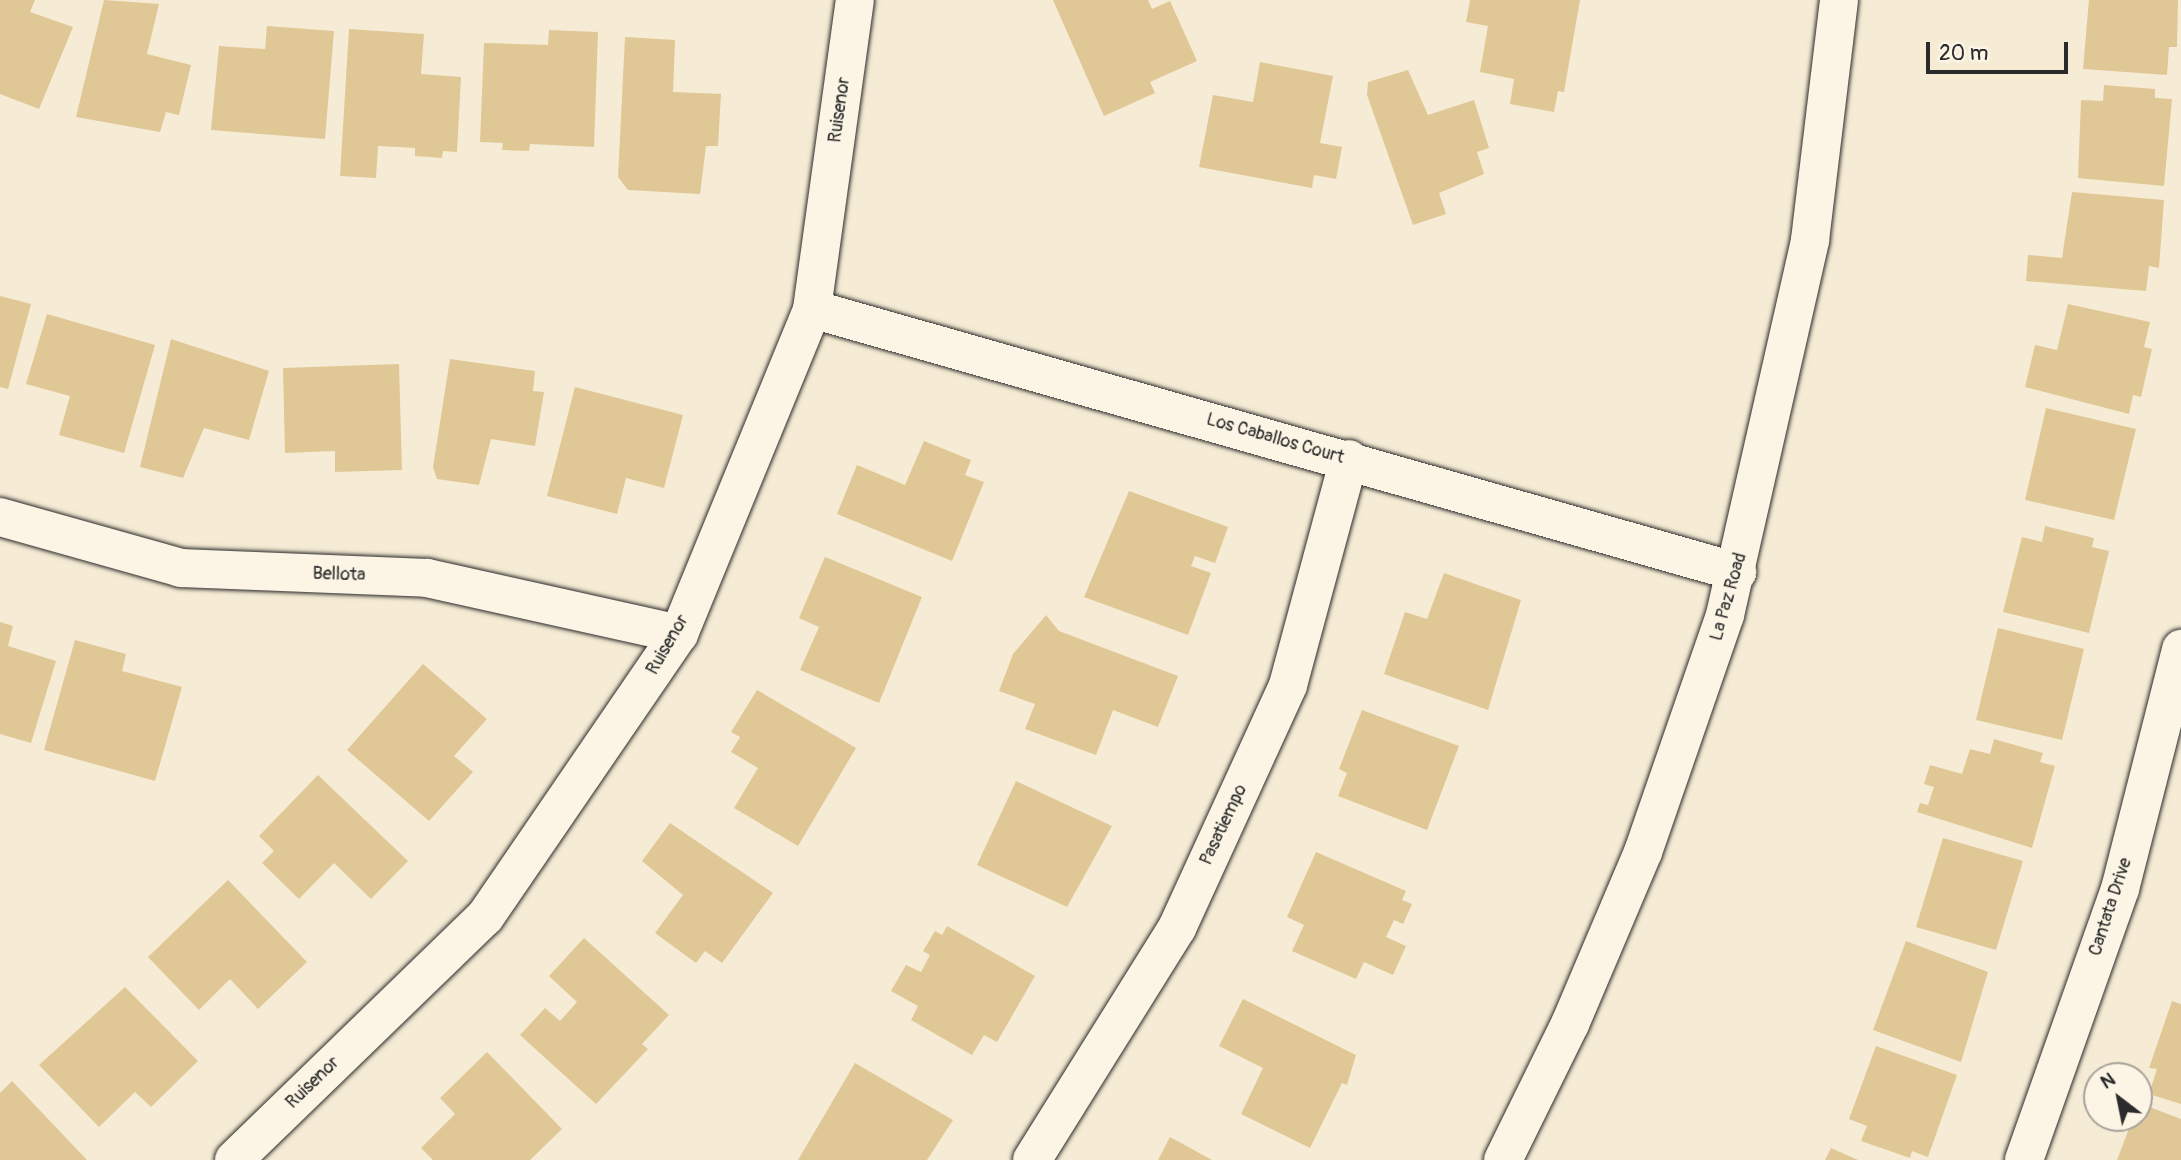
<!DOCTYPE html>
<html>
<head>
<meta charset="utf-8">
<style>
  body { margin:0 }
  #map { position:relative; width:2181px; height:1160px; overflow:hidden; background:#f6ecd5; font-family:Pangolin,sans-serif }
  div>[style] { position:absolute }
  [style*='--x'] { left:calc(var(--x)*1px); top:calc(var(--y)*1px); width:calc(var(--w)*1px); rotate:calc(var(--a)*1deg) }
  .building>* { inset:0; background:#e0c796 }
  .roads { filter:drop-shadow(0 0 2px #2b2b2b) drop-shadow(0 0 2px #2b2b2b) }
  .street>* { height:38px; margin:-19px; padding:0 19px; transform-origin:19px; border-radius:19px; background:#fcf5e5 }
  .secondary>* { height:38px; margin:-19px; padding:0 19px; transform-origin:19px; border-radius:19px; background:#fcf5e5 }
  span { translate:-50% -50%; white-space:nowrap; text-align:center; line-height:1.15; -webkit-text-stroke:5px #fcf5e5; paint-order:stroke }
  .street-label { font-size:18px; color:#2b2b2b }
  .north { position:absolute; left:2083px; top:1062px; width:70px; height:70px; box-sizing:border-box; background:#fcf5e5; border:2px solid #a8a49b; border-radius:50%; rotate:328deg; font-size:19px; font-weight:700; line-height:28px; text-align:center; color:#2b2b2b }
  .north::after { content:''; display:block; margin:auto; width:24px; height:32px; background:#2b2b2b; clip-path:polygon(50% 0,100% 100%,50% 72%,0 100%) }
  .scale { position:absolute; left:1926px; top:42px; width:142px; height:32px; box-sizing:border-box; border:4px solid #2b2b2b; border-top:0; padding-left:9px; font-size:21px; line-height:24px; white-space:nowrap; color:#2b2b2b; -webkit-text-stroke:5px #fcf5e5; paint-order:stroke }
</style>
</head>
<body>
<div id="map">
  <div class="building">
    <div style="clip-path:polygon(0 0,35px 0,30px 12px,73px 27px,39px 109px,0 94px)"></div>
    <div style="clip-path:polygon(104px 0,159px 4px,147px 54px,191px 65px,179px 115px,166px 112px,160px 132px,76px 117px)"></div>
    <div style="clip-path:polygon(1053px 0,1148px 0,1152px 9px,1170px 1px,1197px 61px,1150px 82px,1155px 93px,1104px 116px)"></div>
    <div style="clip-path:polygon(1470px 0,1580px 0,1564px 92px,1558px 91px,1554px 112px,1510px 104px,1514px 79px,1480px 72px,1488px 26px,1466px 22px)"></div>
    <div style="clip-path:polygon(2089px 0,2178px 0,2177px 47px,2169px 47px,2167px 75px,2083px 69px)"></div>
    <div style="clip-path:polygon(267px 26px,334px 31px,325px 139px,211px 130px,219px 46px,265px 49px)"></div>
    <div style="clip-path:polygon(349px 29px,424px 34px,421px 74px,461px 77px,457px 152px,443px 151px,442px 158px,415px 156px,415px 148px,378px 146px,376px 178px,340px 176px)"></div>
    <div style="clip-path:polygon(549px 30px,598px 32px,594px 147px,530px 144px,529px 151px,502px 150px,503px 143px,480px 142px,484px 43px,548px 45px)"></div>
    <div style="clip-path:polygon(625px 37px,675px 40px,673px 92px,721px 94px,718px 146px,706px 146px,700px 194px,628px 190px,618px 177px)"></div>
    <div style="clip-path:polygon(1260px 62px,1333px 76px,1320px 143px,1342px 147px,1336px 179px,1314px 175px,1312px 188px,1199px 167px,1213px 95px,1253px 102px)"></div>
    <div style="clip-path:polygon(1408px 70px,1428px 115px,1474px 100px,1489px 148px,1477px 152px,1484px 174px,1439px 193px,1446px 214px,1413px 225px,1367px 95px,1368px 82px)"></div>
    <div style="clip-path:polygon(2104px 85px,2155px 89px,2155px 98px,2172px 99px,2164px 186px,2078px 178px,2081px 100px,2103px 101px)"></div>
    <div style="clip-path:polygon(2072px 192px,2164px 200px,2159px 268px,2149px 266px,2146px 291px,2026px 281px,2028px 255px,2062px 258px)"></div>
    <div style="clip-path:polygon(0 296px,31px 304px,8px 389px,0 387px)"></div>
    <div style="clip-path:polygon(2068px 304px,2150px 322px,2144px 347px,2152px 349px,2141px 397px,2133px 395px,2129px 414px,2025px 387px,2035px 345px,2057px 350px)"></div>
    <div style="clip-path:polygon(47px 314px,155px 345px,124px 453px,59px 435px,70px 396px,26px 384px)"></div>
    <div style="clip-path:polygon(171px 339px,269px 371px,249px 440px,204px 428px,183px 478px,140px 467px)"></div>
    <div style="clip-path:polygon(450px 359px,535px 371px,533px 391px,544px 392px,535px 446px,491px 439px,479px 485px,437px 479px,433px 467px)"></div>
    <div style="clip-path:polygon(399px 364px,402px 470px,335px 472px,335px 451px,285px 453px,283px 368px)"></div>
    <div style="clip-path:polygon(575px 387px,683px 415px,664px 488px,626px 478px,617px 514px,547px 496px)"></div>
    <div style="clip-path:polygon(2046px 408px,2136px 429px,2114px 520px,2025px 500px)"></div>
    <div style="clip-path:polygon(924px 441px,971px 460px,965px 475px,984px 482px,952px 561px,837px 514px,857px 465px,905px 485px)"></div>
    <div style="clip-path:polygon(1129px 491px,1228px 527px,1215px 563px,1195px 556px,1191px 566px,1211px 573px,1188px 635px,1084px 597px)"></div>
    <div style="clip-path:polygon(2045px 526px,2094px 538px,2092px 547px,2109px 551px,2089px 633px,2003px 612px,2022px 537px,2042px 542px)"></div>
    <div style="clip-path:polygon(825px 557px,922px 597px,879px 703px,800px 670px,819px 627px,799px 618px)"></div>
    <div style="clip-path:polygon(1444px 573px,1521px 600px,1488px 710px,1384px 674px,1405px 612px,1427px 619px)"></div>
    <div style="clip-path:polygon(1046px 615px,1059px 631px,1178px 676px,1158px 727px,1113px 710px,1096px 755px,1025px 729px,1035px 704px,999px 691px,1013px 654px)"></div>
    <div style="clip-path:polygon(0 622px,13px 626px,8px 646px,56px 661px,31px 743px,0 734px)"></div>
    <div style="clip-path:polygon(1998px 628px,2084px 649px,2062px 740px,1976px 720px)"></div>
    <div style="clip-path:polygon(75px 640px,126px 654px,122px 671px,182px 687px,155px 781px,44px 750px)"></div>
    <div style="clip-path:polygon(423px 664px,487px 719px,454px 756px,473px 772px,429px 821px,347px 750px)"></div>
    <div style="clip-path:polygon(757px 690px,856px 748px,798px 846px,734px 808px,758px 768px,731px 752px,740px 737px,731px 732px)"></div>
    <div style="clip-path:polygon(1362px 710px,1459px 746px,1427px 830px,1338px 796px,1347px 773px,1339px 769px)"></div>
    <div style="clip-path:polygon(1994px 739px,2043px 753px,2040px 762px,2055px 766px,2032px 848px,1917px 812px,1920px 803px,1928px 805px,1934px 787px,1924px 784px,1930px 765px,1962px 774px,1970px 749px,1990px 754px)"></div>
    <div style="clip-path:polygon(318px 775px,408px 861px,371px 899px,334px 863px,299px 899px,262px 863px,274px 851px,259px 836px)"></div>
    <div style="clip-path:polygon(1016px 781px,1112px 826px,1067px 907px,977px 865px)"></div>
    <div style="clip-path:polygon(670px 823px,773px 893px,722px 963px,705px 951px,696px 963px,655px 933px,683px 895px,642px 861px)"></div>
    <div style="clip-path:polygon(1943px 838px,2023px 861px,1996px 950px,1916px 927px)"></div>
    <div style="clip-path:polygon(1316px 852px,1406px 891px,1402px 900px,1412px 904px,1403px 924px,1394px 920px,1386px 937px,1406px 946px,1393px 975px,1364px 962px,1356px 979px,1292px 951px,1304px 925px,1287px 917px)"></div>
    <div style="clip-path:polygon(228px 880px,307px 962px,258px 1009px,230px 979px,199px 1010px,148px 957px)"></div>
    <div style="clip-path:polygon(947px 926px,1035px 976px,997px 1042px,984px 1035px,972px 1055px,911px 1020px,918px 1006px,891px 991px,906px 965px,921px 972px,930px 955px,923px 951px,935px 931px,942px 935px)"></div>
    <div style="clip-path:polygon(584px 938px,669px 1015px,642px 1044px,648px 1049px,596px 1104px,520px 1035px,545px 1008px,560px 1021px,577px 1002px,549px 976px)"></div>
    <div style="clip-path:polygon(1906px 941px,1988px 972px,1961px 1062px,1873px 1030px)"></div>
    <div style="clip-path:polygon(125px 987px,198px 1061px,151px 1107px,135px 1092px,99px 1127px,39px 1065px)"></div>
    <div style="clip-path:polygon(1243px 999px,1356px 1055px,1347px 1085px,1342px 1083px,1310px 1148px,1241px 1114px,1263px 1068px,1219px 1046px)"></div>
    <div style="clip-path:polygon(2172px 1001px,2181px 1004px,2181px 1104px,2149px 1094px,2157px 1069px,2149px 1068px)"></div>
    <div style="clip-path:polygon(1876px 1046px,1957px 1075px,1928px 1157px,1912px 1151px,1910px 1158px,1861px 1141px,1867px 1126px,1849px 1119px)"></div>
    <div style="clip-path:polygon(487px 1052px,562px 1129px,530px 1160px,433px 1160px,421px 1148px,455px 1114px,440px 1098px)"></div>
    <div style="clip-path:polygon(855px 1063px,953px 1120px,927px 1160px,798px 1160px)"></div>
    <div style="clip-path:polygon(12px 1081px,87px 1160px,0 1160px,0 1093px)"></div>
    <div style="clip-path:polygon(2139px 1103px,2181px 1119px,2181px 1160px,2117px 1160px,2133px 1118px,2139px 1118px)"></div>
    <div style="clip-path:polygon(1170px 1137px,1212px 1160px,1158px 1160px)"></div>
    <div style="clip-path:polygon(1831px 1148px,1858px 1160px,1825px 1160px)"></div>
  </div>
  <div class="roads">
    <div class="street">
      <div style="--x:812;--y:309;--w:962;--a:15.87"></div>
      <div style="--x:0;--y:517;--w:188;--a:15.7"></div>
      <div style="--x:181;--y:568;--w:246;--a:2.3"></div>
      <div style="--x:427;--y:578;--w:258;--a:12.5"></div>
      <div style="--x:234;--y:1160;--w:349;--a:-44.1"></div>
      <div style="--x:485;--y:917;--w:343;--a:-55.6"></div>
      <div style="--x:679;--y:634;--w:351;--a:-67.7"></div>
      <div style="--x:812;--y:309;--w:312;--a:-82.1"></div>
      <div style="--x:1032;--y:1160;--w:274;--a:-58"></div>
      <div style="--x:1177;--y:928;--w:267;--a:-65.4"></div>
      <div style="--x:1288;--y:685;--w:234;--a:-74.9"></div>
      <div style="--x:2024;--y:1160;--w:288;--a:-70.5"></div>
      <div style="--x:2120;--y:889;--w:248;--a:-75.7"></div>
    </div>
    <div class="secondary">
      <div style="--x:1503;--y:1160;--w:152;--a:-63.8"></div>
      <div style="--x:1570;--y:1024;--w:187;--a:-67"></div>
      <div style="--x:1643;--y:852;--w:251;--a:-70.9"></div>
      <div style="--x:1725;--y:615;--w:385;--a:-77.2"></div>
      <div style="--x:1810;--y:240;--w:242;--a:-83.1"></div>
    </div>
  </div>
  <div class="street-label">
    <span style="left:840px;top:110px;rotate:-82deg">Ruisenor</span>
    <span style="left:1275px;top:439px;rotate:16deg">Los Caballos Court</span>
    <span style="left:339px;top:575px;rotate:2deg">Bellota</span>
    <span style="left:1729px;top:597px;rotate:-74deg">La Paz Road</span>
    <span style="left:668px;top:645px;rotate:-60deg">Ruisenor</span>
    <span style="left:1224px;top:825px;rotate:-65deg">Pasatiempo</span>
    <span style="left:2111px;top:907px;rotate:-72deg">Cantata Drive</span>
    <span style="left:313px;top:1083px;rotate:-44deg">Ruisenor</span>
  </div>
  <div class="north">N</div>
  <div class="scale">20 m</div>
</div>
</body>
</html>
